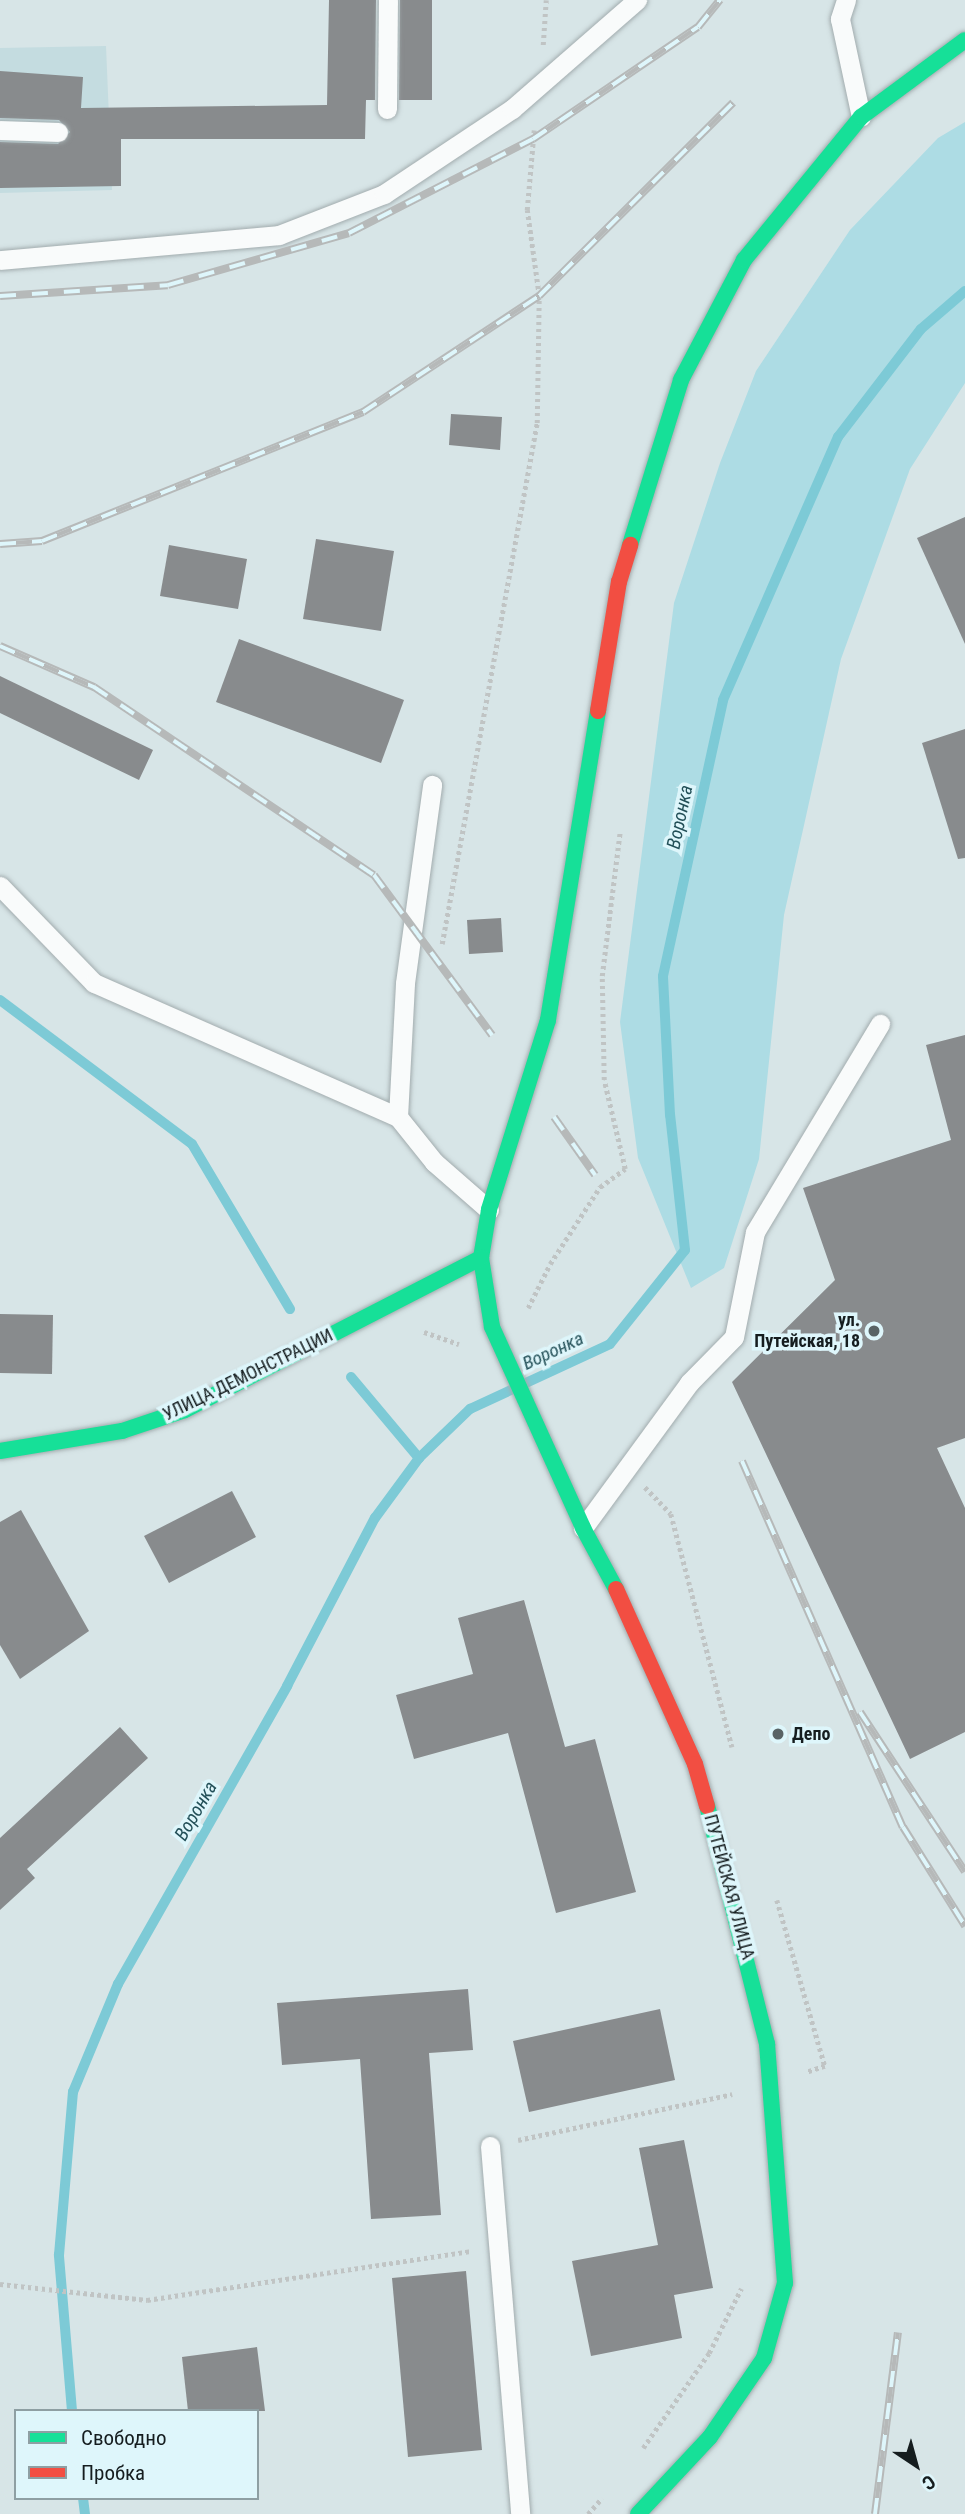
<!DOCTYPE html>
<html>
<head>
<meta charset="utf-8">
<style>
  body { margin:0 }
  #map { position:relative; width:965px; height:2514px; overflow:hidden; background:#d7e5e7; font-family:"Roboto Condensed",sans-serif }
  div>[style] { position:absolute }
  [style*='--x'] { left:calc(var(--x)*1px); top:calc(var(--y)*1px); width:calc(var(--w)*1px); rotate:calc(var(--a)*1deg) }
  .built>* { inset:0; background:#c4dce0 }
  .green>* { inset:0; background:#addce4 }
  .stream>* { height:10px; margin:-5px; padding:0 5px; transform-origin:5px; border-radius:5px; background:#7dcad6 }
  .building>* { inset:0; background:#888b8d }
  .path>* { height:4.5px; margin-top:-2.25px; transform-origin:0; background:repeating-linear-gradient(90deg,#c0c4c4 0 3.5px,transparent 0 7px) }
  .roads { filter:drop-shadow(0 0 2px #a2acae) drop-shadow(0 0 2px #a2acae) }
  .lane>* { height:19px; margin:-9.5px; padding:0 9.5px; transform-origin:9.5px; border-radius:9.5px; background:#f9fbfb }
  .fast>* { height:16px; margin:-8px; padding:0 8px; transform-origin:8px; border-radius:8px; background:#16e098 }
  .jam>* { height:16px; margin:-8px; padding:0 8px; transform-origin:8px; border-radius:8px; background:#f24e42 }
  .rail>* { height:8px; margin-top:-4px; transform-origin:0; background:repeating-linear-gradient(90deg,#def6fb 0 16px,#b6b9b9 0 32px); box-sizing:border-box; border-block:2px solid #b6b9b9 }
  .dots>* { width:19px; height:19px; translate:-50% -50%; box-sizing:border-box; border:4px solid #def6fb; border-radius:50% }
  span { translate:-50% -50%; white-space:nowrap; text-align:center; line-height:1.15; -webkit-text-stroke:7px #def6fb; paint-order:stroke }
  .poi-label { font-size:18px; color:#151d1f; font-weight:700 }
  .right { translate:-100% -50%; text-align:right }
  .left { translate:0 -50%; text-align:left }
  .street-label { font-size:18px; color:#151d1f }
  .water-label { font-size:19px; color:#235058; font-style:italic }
  .legend { position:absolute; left:14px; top:2409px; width:245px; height:91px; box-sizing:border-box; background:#def6fb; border:2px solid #8e9fa3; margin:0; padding:9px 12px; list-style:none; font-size:21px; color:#151d1f }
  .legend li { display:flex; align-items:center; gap:14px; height:35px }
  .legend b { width:35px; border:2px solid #8e9fa3 }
  .north { position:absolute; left:881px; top:2430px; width:70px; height:70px; -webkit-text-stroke:5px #def6fb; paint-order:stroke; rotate:144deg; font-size:19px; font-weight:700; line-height:28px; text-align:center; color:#151d1f }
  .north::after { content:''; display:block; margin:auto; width:24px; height:32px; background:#151d1f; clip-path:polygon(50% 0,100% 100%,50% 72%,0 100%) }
</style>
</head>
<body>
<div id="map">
  <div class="built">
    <div style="clip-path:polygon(106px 46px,112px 190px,0 193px,0 48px)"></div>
  </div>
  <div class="green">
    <div style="clip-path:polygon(965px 122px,965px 383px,910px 469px,841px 659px,784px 915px,759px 1159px,724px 1268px,691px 1288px,638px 1158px,620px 1022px,674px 603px,720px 463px,756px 371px,850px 230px,938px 138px)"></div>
  </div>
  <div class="stream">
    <div style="--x:0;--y:1000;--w:240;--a:36.9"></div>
    <div style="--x:192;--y:1144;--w:192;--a:59.3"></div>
    <div style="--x:351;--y:1377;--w:106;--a:50"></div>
    <div style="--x:72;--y:2411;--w:157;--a:-94.8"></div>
    <div style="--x:59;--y:2255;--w:164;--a:-85.1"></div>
    <div style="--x:73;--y:2092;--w:117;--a:-67.4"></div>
    <div style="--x:118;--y:1984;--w:343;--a:-60.4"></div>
    <div style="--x:287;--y:1686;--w:190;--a:-62.4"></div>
    <div style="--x:375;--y:1518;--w:74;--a:-53.7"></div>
    <div style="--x:419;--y:1458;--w:71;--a:-43.9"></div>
    <div style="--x:470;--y:1409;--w:154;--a:-24.9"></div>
    <div style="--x:610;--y:1344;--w:120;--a:-51.4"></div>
    <div style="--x:685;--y:1250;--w:136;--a:-96.3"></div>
    <div style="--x:670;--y:1115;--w:139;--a:-92.9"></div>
    <div style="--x:663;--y:976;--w:282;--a:-77.7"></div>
    <div style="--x:723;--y:700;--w:287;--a:-66.4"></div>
    <div style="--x:838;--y:437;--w:136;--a:-52.5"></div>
    <div style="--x:921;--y:329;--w:58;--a:-40.8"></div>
    <div style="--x:83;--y:2498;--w:16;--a:83"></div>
  </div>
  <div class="building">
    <div style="clip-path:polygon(329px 0,376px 0,375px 100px,366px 100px,365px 139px,121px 139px,121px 186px,0 188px,0 142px,58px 144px,70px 132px,59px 120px,0 118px,0 71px,83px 77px,81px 108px,327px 105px)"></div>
    <div style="clip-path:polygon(400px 0,432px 0,432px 100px,399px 100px)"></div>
    <div style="clip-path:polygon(451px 414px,502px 417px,500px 450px,449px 445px)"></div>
    <div style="clip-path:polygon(965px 517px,965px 644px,917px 538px)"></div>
    <div style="clip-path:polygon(316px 539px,394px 551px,381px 631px,303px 619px)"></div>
    <div style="clip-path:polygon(169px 545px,247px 559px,238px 609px,160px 596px)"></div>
    <div style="clip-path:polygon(239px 639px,404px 700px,381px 763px,216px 702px)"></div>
    <div style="clip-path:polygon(0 676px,153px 750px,139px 780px,0 713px)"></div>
    <div style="clip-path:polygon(965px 729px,965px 858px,958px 859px,922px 743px)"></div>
    <div style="clip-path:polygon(501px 918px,503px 952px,469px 954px,467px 920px)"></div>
    <div style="clip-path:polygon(965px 1035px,965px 1438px,937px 1448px,965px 1508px,965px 1732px,910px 1759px,732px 1382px,835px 1280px,803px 1188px,951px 1140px,926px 1045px)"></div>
    <div style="clip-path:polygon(0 1314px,53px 1315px,52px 1374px,0 1373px)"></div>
    <div style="clip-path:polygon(232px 1491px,256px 1537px,169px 1583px,144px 1536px)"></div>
    <div style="clip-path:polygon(21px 1510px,89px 1631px,20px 1679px,0 1645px,0 1522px)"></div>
    <div style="clip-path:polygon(524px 1600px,565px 1747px,595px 1739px,636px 1892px,556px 1913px,508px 1733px,414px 1759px,396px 1695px,473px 1674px,458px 1618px)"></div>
    <div style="clip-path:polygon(120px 1727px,148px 1758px,27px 1869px,35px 1878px,0 1910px,0 1838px)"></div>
    <div style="clip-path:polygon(468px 1989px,473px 2050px,429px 2053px,441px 2215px,371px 2219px,360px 2059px,282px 2065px,277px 2003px)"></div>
    <div style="clip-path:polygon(660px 2009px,675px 2080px,529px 2112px,513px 2041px)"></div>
    <div style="clip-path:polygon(684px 2140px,713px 2288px,674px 2295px,682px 2338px,591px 2356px,572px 2261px,658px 2245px,639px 2148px)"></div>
    <div style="clip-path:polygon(466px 2271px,482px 2450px,408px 2457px,392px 2278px)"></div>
    <div style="clip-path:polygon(257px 2347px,265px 2411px,188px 2411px,182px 2357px)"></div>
  </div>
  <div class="path">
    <div style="--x:543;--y:45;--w:45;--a:-86.2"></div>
    <div style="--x:442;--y:944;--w:530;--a:-79.67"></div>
    <div style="--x:537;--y:423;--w:127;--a:-89.1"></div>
    <div style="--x:539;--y:296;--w:87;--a:-97.9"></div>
    <div style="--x:527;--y:210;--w:80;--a:-85"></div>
    <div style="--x:528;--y:1308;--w:49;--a:-63.4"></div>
    <div style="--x:550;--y:1264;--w:92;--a:-57"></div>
    <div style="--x:600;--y:1187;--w:31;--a:-36"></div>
    <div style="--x:625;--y:1169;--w:91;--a:-103.3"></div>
    <div style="--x:604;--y:1080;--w:104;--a:-91.1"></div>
    <div style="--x:602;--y:976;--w:145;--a:-82.9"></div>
    <div style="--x:424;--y:1332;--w:37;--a:19"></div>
    <div style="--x:645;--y:1487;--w:37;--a:46"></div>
    <div style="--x:671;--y:1514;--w:241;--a:75.3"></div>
    <div style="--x:777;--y:1900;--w:173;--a:73.9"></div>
    <div style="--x:825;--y:2066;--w:18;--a:161"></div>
    <div style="--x:518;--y:2140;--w:219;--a:-12.1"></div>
    <div style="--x:0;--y:2284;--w:148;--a:6.2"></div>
    <div style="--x:147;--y:2300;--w:327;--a:-8.6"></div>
    <div style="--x:643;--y:2448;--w:116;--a:-55.2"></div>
    <div style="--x:709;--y:2353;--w:72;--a:-63.4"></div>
    <div style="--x:588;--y:2514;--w:21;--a:-49"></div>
  </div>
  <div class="roads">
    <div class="lane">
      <div style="--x:846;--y:0;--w:20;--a:108"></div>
      <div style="--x:840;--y:19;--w:100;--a:77.9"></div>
      <div style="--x:387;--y:109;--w:109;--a:-89.5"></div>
      <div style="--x:0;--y:130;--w:58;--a:2"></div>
      <div style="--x:0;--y:260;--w:280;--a:-5.1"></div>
      <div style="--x:279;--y:235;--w:113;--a:-21.3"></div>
      <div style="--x:384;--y:194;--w:154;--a:-33.6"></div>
      <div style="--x:512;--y:109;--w:166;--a:-41.1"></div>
      <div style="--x:0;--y:886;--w:135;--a:45.9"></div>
      <div style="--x:94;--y:983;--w:332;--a:23.8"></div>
      <div style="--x:398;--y:1117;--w:58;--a:51.3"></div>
      <div style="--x:434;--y:1162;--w:73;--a:41.1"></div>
      <div style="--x:398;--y:1117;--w:134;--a:-87"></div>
      <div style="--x:405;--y:983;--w:200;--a:-82.2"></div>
      <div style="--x:583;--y:1528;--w:180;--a:-53.8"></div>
      <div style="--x:689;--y:1383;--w:64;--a:-45.6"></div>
      <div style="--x:734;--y:1337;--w:107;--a:-78.7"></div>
      <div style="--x:755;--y:1232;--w:243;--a:-59"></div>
      <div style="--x:490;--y:2146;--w:369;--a:85.3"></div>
    </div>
    <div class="fast">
      <div style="--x:630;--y:545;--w:173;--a:-72.8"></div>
      <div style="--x:681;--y:380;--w:136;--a:-62.3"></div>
      <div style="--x:744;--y:260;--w:185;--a:-50.7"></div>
      <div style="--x:861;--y:117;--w:129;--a:-36.5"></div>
      <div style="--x:598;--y:711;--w:313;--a:99.2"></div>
      <div style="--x:548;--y:1020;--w:199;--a:107.3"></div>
      <div style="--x:489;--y:1210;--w:49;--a:99.5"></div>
      <div style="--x:481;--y:1258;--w:70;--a:80.9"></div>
      <div style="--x:492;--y:1327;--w:221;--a:65.6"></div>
      <div style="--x:583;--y:1528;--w:69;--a:61.6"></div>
      <div style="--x:0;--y:1451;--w:124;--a:-9.3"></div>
      <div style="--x:122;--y:1431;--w:66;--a:-18.4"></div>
      <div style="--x:185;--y:1410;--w:333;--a:-27.2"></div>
      <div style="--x:638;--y:2514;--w:105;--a:-46.9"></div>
      <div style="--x:710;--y:2437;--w:96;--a:-55.6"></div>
      <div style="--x:764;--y:2358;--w:78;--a:-74.4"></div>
      <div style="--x:785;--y:2283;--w:240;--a:-94.3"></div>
      <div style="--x:767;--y:2044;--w:245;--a:-104.1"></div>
    </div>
    <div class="jam">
      <div style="--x:598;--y:711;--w:131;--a:-80.8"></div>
      <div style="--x:619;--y:582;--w:39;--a:-73"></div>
      <div style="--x:616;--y:1589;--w:192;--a:65.7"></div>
      <div style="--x:695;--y:1764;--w:44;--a:74.1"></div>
    </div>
  </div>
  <div class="rail">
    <div style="--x:0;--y:296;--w:168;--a:-3.7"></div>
    <div style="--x:168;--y:285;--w:188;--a:-16"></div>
    <div style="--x:349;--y:233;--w:207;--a:-27.1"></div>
    <div style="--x:533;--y:139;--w:199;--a:-34.2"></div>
    <div style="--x:698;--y:27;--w:35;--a:-51"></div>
    <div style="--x:0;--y:544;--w:42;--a:-4.1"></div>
    <div style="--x:42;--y:541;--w:346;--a:-21.9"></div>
    <div style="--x:363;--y:412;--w:211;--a:-33.4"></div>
    <div style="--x:539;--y:296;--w:274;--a:-44.9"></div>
    <div style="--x:0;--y:646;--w:103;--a:23.6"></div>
    <div style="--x:94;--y:687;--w:337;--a:33.9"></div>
    <div style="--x:374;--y:875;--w:199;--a:53.6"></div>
    <div style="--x:554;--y:1117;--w:71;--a:54.7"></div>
    <div style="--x:742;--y:1461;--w:400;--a:66.3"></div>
    <div style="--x:903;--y:1827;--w:117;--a:57.9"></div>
    <div style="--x:860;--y:1712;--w:191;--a:56.7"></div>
    <div style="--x:875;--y:2514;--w:183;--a:-82.8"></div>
  </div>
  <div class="dots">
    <div style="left:874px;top:1331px;background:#596365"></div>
    <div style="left:778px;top:1734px;background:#596365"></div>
  </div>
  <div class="poi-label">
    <span class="right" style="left:860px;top:1331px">ул.<br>Путейская, 18</span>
    <span class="left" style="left:792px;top:1734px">Депо</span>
  </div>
  <div class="street-label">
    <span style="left:248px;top:1375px;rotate:-26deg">УЛИЦА ДЕМОНСТРАЦИИ</span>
    <span style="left:729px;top:1887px;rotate:75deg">ПУТЕЙСКАЯ УЛИЦА</span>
  </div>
  <div class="water-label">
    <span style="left:680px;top:817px;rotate:-78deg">Воронка</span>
    <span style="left:553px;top:1351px;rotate:-25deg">Воронка</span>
    <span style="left:196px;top:1811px;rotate:-60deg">Воронка</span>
  </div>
  <ul class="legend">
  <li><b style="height:9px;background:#16e098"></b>Свободно</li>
  <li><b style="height:9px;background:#f24e42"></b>Пробка</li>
  </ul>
  <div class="north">С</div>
</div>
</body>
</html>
